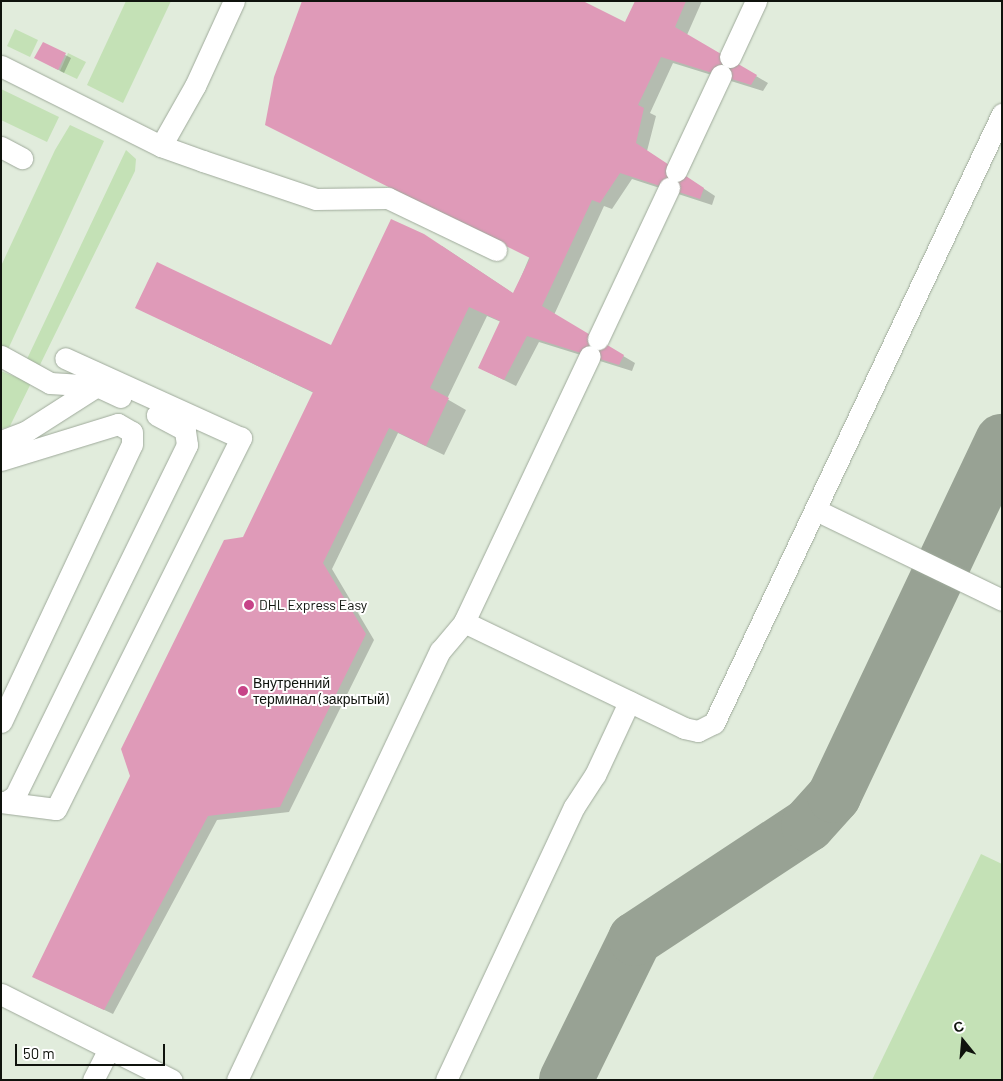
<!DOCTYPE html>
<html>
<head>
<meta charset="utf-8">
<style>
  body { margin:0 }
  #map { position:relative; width:1003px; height:1081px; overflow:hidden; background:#e1ecdc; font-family:Barlow,sans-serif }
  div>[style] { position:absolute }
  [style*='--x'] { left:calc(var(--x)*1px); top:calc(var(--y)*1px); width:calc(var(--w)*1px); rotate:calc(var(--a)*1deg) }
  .green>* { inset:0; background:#c4e1b6 }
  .shadow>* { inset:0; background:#0003 }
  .taxiway>* { height:54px; margin:-27px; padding:0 27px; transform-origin:27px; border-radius:27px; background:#98a294 }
  .building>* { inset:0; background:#df9ab8 }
  .roads { filter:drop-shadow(0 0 1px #9faa9b) drop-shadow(0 0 1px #9faa9b) }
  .minor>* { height:21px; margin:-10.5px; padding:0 10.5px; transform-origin:10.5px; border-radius:10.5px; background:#fff }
  .dots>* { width:14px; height:14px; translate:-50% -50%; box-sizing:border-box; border:2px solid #fff; border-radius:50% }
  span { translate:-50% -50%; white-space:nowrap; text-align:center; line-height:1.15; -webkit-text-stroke:4px #fff; paint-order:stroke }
  .poi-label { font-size:14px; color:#0f130d }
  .left { translate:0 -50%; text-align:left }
  .frame { position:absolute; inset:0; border:2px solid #0f130d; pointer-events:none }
  .north { position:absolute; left:938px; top:1016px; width:50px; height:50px; -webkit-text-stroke:4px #fff; paint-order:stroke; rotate:343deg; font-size:14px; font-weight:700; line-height:20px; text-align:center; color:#0f130d }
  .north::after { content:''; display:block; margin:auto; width:18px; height:22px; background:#0f130d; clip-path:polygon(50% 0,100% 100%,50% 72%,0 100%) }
  .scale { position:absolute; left:15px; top:1044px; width:150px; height:22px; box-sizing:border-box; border:2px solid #0f130d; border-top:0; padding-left:6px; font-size:15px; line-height:18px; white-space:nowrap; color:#0f130d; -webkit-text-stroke:4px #fff; paint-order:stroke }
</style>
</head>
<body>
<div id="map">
  <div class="green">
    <div style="clip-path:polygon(126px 1px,171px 1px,123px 103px,87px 85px)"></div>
    <div style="clip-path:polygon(15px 29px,38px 40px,30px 57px,7px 46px)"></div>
    <div style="clip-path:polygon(68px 53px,86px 62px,77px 79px,60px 71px)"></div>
    <div style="clip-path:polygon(1px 89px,59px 117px,47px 142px,1px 120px)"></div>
    <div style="clip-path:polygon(70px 125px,104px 141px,4px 358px,1px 356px,1px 266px,55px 150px)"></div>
    <div style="clip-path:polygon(126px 150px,136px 159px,135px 171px,10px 426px,1px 429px,1px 371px,18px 378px)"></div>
    <div style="clip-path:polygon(981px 854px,1002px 864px,1002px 1080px,872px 1080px)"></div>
  </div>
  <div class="shadow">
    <div style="clip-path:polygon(636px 1px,702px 1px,687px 35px,768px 83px,763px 91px,673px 63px,650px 113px,656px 116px,647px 151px,715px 196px,712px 205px,632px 179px,612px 209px,604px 206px,554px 315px,635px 363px,632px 371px,539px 342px,516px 386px,480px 368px,501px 322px,487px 316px,447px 399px,466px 410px,444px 455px,398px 433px,332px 569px,374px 640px,289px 812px,217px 820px,113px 1014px,43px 981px,131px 777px,314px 393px,137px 308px,331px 347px,442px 246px,514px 294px)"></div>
    <div style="clip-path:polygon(43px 43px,71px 58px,64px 73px,42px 61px)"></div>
  </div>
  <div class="taxiway">
    <div style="--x:566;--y:1080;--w:157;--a:-63.9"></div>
    <div style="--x:635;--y:939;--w:207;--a:-33.4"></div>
    <div style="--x:808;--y:825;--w:39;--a:-48"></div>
    <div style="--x:834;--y:796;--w:393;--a:-64.7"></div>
  </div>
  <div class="building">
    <div style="clip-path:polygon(302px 1px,583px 1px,625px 22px,635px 1px,686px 1px,675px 27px,757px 75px,751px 85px,661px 57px,638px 105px,644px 108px,636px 143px,704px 188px,700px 199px,620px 173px,600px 203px,592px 200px,542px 306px,624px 355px,619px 365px,527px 336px,504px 380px,478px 368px,500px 321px,469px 307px,430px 388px,449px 398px,426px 446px,389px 428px,323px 563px,366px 634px,280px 807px,208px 816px,104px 1010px,32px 977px,130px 776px,121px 749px,224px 540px,243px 537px,313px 392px,135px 308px,157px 262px,331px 345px,391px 219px,424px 234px,513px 293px,530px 258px,265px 125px,274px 77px)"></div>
    <div style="clip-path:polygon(43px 42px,66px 53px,58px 70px,34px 58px)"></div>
  </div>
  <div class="roads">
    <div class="minor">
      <div style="--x:730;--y:57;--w:62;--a:-65.1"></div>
      <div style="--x:1;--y:66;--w:179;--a:26.6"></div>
      <div style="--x:161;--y:146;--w:45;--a:19.7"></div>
      <div style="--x:203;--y:161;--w:119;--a:18.6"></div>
      <div style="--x:316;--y:199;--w:72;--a:-0.8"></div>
      <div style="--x:388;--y:198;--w:120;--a:25.7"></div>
      <div style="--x:161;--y:146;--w:69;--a:-60.5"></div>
      <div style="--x:195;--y:86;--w:94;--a:-65.4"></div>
      <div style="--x:1;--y:147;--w:24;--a:28"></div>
      <div style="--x:676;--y:171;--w:106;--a:-64.9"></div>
      <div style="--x:598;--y:339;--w:167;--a:-64.8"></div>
      <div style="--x:1;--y:356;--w:56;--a:28.9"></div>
      <div style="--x:50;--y:383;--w:47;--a:3.7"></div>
      <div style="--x:1;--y:441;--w:26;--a:-21"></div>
      <div style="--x:25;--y:432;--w:85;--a:-32.6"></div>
      <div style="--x:97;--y:386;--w:26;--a:25"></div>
      <div style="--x:1;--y:460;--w:122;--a:-17.1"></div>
      <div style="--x:118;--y:424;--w:16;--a:30"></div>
      <div style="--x:132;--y:432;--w:12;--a:90"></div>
      <div style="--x:132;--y:444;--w:307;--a:115.2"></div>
      <div style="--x:816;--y:510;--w:207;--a:25.8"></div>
      <div style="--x:464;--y:622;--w:244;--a:25.7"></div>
      <div style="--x:684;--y:728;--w:14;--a:12"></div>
      <div style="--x:698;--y:731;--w:18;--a:-27"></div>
      <div style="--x:714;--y:723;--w:674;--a:-64.69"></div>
      <div style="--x:1;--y:802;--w:55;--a:7.3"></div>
      <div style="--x:56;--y:809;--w:415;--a:-63.5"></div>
      <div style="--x:241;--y:438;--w:193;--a:-155.6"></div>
      <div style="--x:6;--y:802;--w:11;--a:-34"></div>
      <div style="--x:15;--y:796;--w:391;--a:-63.9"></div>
      <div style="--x:187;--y:445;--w:15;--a:-98"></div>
      <div style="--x:185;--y:430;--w:32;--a:-152"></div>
      <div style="--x:1;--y:994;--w:191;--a:26.7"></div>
      <div style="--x:93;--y:1080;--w:34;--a:-63"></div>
      <div style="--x:237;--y:1080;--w:475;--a:-64.7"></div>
      <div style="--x:440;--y:651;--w:38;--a:-50"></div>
      <div style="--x:464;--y:622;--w:294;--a:-64.7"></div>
      <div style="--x:446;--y:1080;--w:302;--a:-64.9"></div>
      <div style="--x:574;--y:807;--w:38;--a:-57"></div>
      <div style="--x:595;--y:775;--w:81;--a:-65"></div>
    </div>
  </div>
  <div class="dots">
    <div style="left:249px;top:605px;background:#c74388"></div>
    <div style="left:243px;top:691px;background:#c74388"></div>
  </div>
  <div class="poi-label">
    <span class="left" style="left:259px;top:605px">DHL Express Easy</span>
    <span class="left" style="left:253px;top:691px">Внутренний<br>терминал (закрытый)</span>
  </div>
  <div class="frame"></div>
  <div class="north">С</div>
  <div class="scale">50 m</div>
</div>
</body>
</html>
